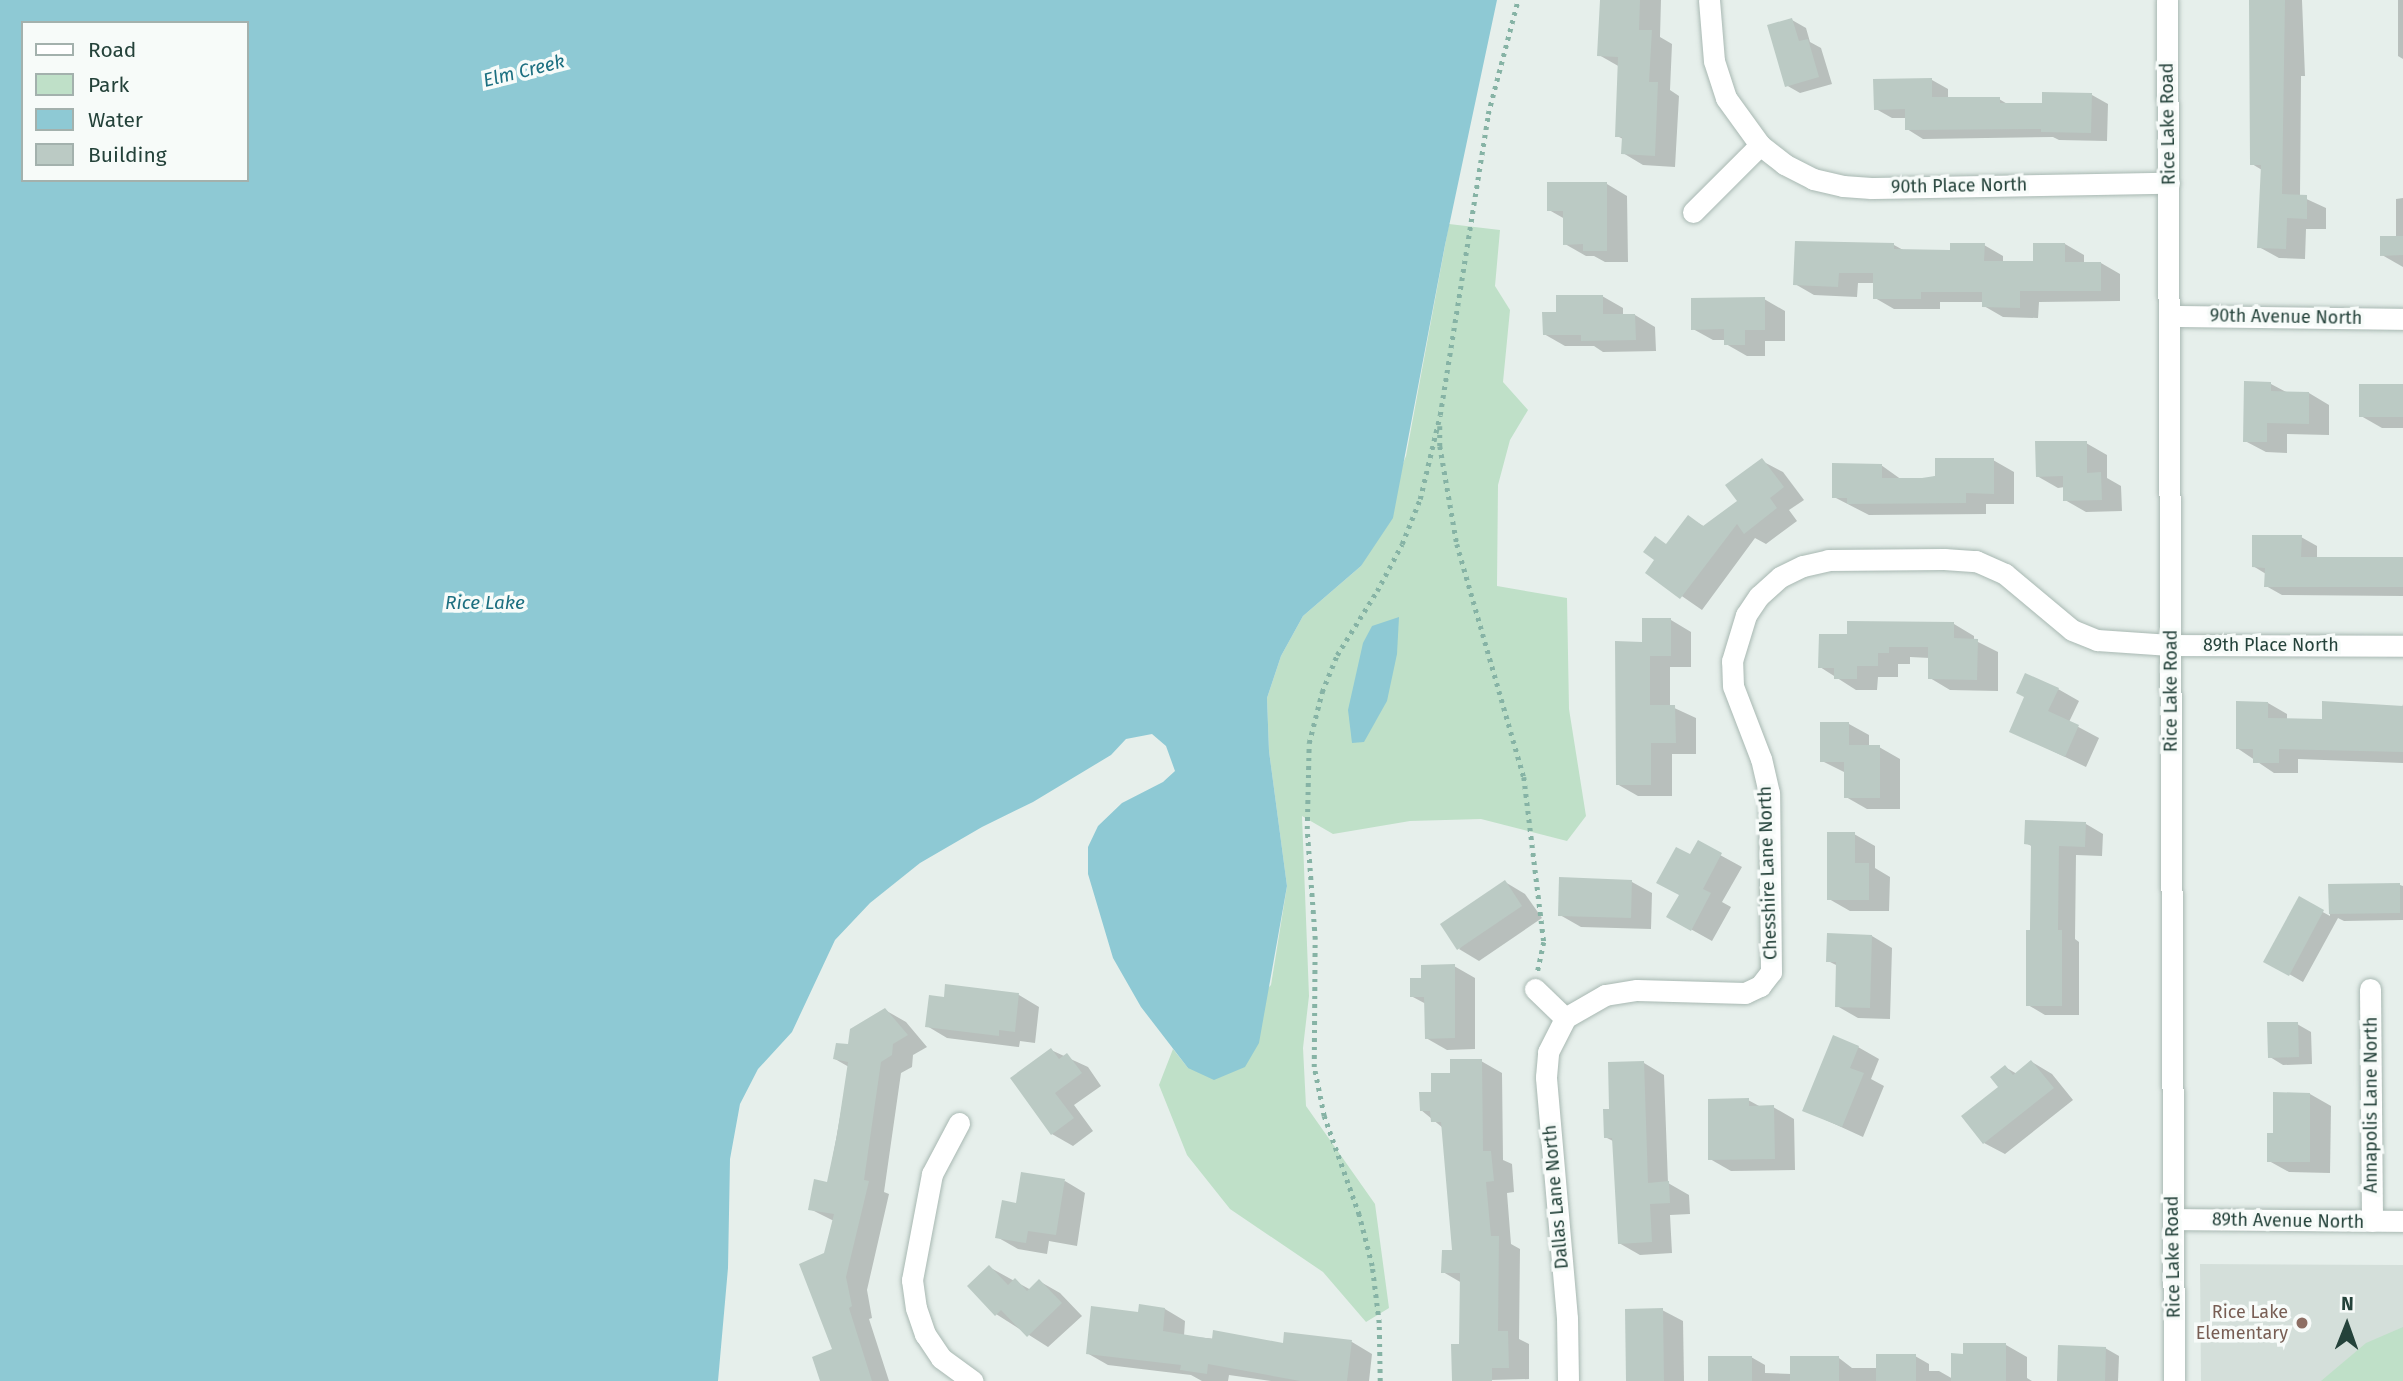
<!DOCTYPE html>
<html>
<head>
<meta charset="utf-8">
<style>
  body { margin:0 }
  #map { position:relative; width:2403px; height:1381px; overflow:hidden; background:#e6efeb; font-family:"Fira Sans",sans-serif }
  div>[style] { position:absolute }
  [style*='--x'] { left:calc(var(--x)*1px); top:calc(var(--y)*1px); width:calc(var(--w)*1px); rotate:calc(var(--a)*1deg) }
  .built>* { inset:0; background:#d4dfda }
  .green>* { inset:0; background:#bfe0c8 }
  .water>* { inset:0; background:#8ec9d4 }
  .shadow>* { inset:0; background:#0003 }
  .building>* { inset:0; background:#bbcac4 }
  .path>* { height:4.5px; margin-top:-2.25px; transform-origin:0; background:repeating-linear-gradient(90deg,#86b3a5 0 3.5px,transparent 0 8.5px) }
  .roads { filter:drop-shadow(0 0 2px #a8b8b2) drop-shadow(0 0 2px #a8b8b2) }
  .minor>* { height:21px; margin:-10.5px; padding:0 10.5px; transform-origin:10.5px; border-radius:10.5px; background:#fff }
  .dots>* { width:19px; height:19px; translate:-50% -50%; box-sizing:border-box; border:4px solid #f7fbf9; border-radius:50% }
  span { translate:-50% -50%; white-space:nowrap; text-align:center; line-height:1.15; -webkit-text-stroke:7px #f7fbf9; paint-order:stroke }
  .street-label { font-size:18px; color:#24423a }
  .education-label { font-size:18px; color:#785e54 }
  .right { translate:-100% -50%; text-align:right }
  .water-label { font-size:19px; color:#1c6f80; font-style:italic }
  .legend { position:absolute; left:21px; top:21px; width:228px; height:161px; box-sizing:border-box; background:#f7fbf9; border:2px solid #a3b1ad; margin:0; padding:9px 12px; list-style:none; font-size:21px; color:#24423a }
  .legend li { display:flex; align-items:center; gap:14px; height:35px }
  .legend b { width:35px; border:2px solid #a3b1ad }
  .north { position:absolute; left:2312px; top:1290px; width:70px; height:70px; -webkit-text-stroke:5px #f7fbf9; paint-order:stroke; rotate:1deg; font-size:19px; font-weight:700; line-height:28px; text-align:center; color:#24423a }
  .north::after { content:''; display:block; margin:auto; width:24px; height:32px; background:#24423a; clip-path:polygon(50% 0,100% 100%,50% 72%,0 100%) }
</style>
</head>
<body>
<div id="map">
  <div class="built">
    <div style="clip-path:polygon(2200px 1264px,2403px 1265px,2403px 1381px,2201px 1381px)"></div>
  </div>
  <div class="green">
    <div style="clip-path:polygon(1449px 224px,1500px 230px,1495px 286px,1510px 310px,1503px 382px,1528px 410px,1510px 440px,1498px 485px,1497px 586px,1567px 598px,1569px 709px,1586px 816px,1567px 841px,1481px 819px,1410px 821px,1333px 834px,1302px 816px,1309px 996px,1303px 1048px,1306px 1106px,1375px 1204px,1389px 1308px,1366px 1322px,1323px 1272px,1230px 1209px,1187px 1155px,1159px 1085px,1173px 1049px,1188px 1068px,1271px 985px,1287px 886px,1269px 751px,1267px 698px,1281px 656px,1303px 616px,1361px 566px,1406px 456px)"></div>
    <div style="clip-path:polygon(2403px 1327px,2403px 1381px,2321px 1381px,2366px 1343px)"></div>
  </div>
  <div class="water">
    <div style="clip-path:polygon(evenodd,0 0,1497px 0,1445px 245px,1393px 518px,1361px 566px,1303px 616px,1281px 656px,1267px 698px,1269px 751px,1287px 886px,1259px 1043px,1245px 1067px,1214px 1080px,1188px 1068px,1141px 1007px,1113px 958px,1088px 874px,1088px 847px,1098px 826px,1122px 803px,1163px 782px,1175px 771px,1166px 746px,1152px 734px,1126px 739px,1111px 755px,1033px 802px,982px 827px,920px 863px,870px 903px,835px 940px,792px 1032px,758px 1069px,740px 1104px,730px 1159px,728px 1268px,718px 1381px,0 1381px,0 0,23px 23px,247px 23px,247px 180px,23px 180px,23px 23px)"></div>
    <div style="clip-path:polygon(1399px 617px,1397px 654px,1387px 701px,1364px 742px,1352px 743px,1348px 710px,1363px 643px,1372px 626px)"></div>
  </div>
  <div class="shadow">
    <div style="clip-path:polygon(1602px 0,1661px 0,1660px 37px,1672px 44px,1670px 90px,1679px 96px,1675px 167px,1643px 165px,1623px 153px,1623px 139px,1617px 136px,1620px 67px,1599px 55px)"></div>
    <div style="clip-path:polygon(2251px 0,2302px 0,2305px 76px,2301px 76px,2300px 196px,2326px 208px,2326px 229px,2306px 229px,2305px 259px,2279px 258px,2259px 247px,2262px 170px,2252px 164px)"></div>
    <div style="clip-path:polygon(2398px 0,2403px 0,2403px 59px,2398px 56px)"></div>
    <div style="clip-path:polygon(1792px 20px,1806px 28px,1810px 42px,1821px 48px,1832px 84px,1800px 93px,1786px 85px)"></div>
    <div style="clip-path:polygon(1932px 80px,1948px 89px,1948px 99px,1999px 99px,2009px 105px,2043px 105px,2092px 95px,2108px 104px,2107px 141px,2059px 140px,2053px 137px,1923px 139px,1907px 129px,1907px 118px,1892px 118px,1876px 109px)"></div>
    <div style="clip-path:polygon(1607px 184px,1627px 196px,1628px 262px,1605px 262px,1594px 256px,1586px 256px,1565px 244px,1565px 219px,1549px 210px)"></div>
    <div style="clip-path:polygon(2403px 198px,2403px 267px,2382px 255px,2396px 237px,2396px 199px)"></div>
    <div style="clip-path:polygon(2065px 244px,2084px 255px,2084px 263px,2101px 263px,2120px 274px,2120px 301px,2039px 302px,2038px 318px,2003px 317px,1984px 306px,1984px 302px,1940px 302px,1940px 309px,1894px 309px,1875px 298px,1875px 283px,1858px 283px,1857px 297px,1814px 295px,1795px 284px,1894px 245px,1905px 251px,1951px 251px,1984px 245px,2003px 256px,2003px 263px,2035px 263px)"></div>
    <div style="clip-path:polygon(1602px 296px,1623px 308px,1623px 315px,1635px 315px,1655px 327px,1656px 351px,1603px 352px,1594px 346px,1565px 346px,1544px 334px,1558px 314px)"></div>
    <div style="clip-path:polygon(1764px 299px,1785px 311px,1785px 341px,1765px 341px,1765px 356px,1747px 356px,1726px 344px,1726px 340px,1713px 340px,1693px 329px)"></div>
    <div style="clip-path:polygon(2271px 384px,2288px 393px,2309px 393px,2329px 405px,2329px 435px,2287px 434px,2287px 453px,2266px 452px,2245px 441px)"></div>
    <div style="clip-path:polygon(2403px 386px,2403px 428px,2382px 428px,2361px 416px)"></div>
    <div style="clip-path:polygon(2086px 443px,2107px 455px,2107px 478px,2121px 486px,2122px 511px,2086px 512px,2065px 500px,2065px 487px,2058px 488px,2037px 476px)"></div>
    <div style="clip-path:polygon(1993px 460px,2014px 472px,2014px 504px,1986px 504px,1986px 514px,1869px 515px,1834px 497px,1881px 465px,1902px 480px,1922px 480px)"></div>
    <div style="clip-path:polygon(1762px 461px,1783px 472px,1804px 500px,1789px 510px,1797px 521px,1766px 544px,1755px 538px,1702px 610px,1647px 572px,1688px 517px,1705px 527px,1739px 501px)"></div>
    <div style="clip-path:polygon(2301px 537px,2317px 546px,2317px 559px,2403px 559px,2403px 596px,2282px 595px,2266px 586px,2266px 574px,2253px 566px)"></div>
    <div style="clip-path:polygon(1671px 620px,1691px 632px,1691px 667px,1670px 667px,1670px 706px,1696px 718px,1696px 754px,1672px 754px,1672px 796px,1638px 796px,1617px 784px,1644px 643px)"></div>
    <div style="clip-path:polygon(1954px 624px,1974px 636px,1974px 640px,1998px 652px,1998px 691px,1950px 690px,1930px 678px,1930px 658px,1910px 657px,1910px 664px,1898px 664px,1898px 677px,1878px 677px,1877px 690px,1856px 690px,1820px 667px,1849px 636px)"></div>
    <div style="clip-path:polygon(2058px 689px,2079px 701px,2069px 722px,2099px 738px,2086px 767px,2011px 731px)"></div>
    <div style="clip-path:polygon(2268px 703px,2287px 714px,2287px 720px,2324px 721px,2402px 708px,2403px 704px,2403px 763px,2298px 759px,2298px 773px,2274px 773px,2237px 748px)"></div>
    <div style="clip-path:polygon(1849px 724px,1869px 735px,1869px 747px,1879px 747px,1900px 759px,1900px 809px,1867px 809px,1846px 797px,1846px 773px,1822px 761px)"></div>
    <div style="clip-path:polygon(2086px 824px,2103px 834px,2102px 856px,2076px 855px,2075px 939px,2079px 942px,2079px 1015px,2045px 1015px,2028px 1005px,2033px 847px,2026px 843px)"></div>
    <div style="clip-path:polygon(1854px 834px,1875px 846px,1875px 868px,1890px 877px,1889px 911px,1850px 911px,1829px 899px)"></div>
    <div style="clip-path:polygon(1698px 843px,1742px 867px,1722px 902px,1731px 907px,1712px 941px,1669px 917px,1681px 895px,1690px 857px)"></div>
    <div style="clip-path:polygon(1505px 882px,1525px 894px,1542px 918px,1479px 961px,1459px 949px)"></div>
    <div style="clip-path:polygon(1632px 882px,1652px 893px,1651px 929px,1581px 927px,1560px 915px)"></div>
    <div style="clip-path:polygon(2400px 885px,2403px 886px,2403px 920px,2344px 921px,2338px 918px,2303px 982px,2266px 961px,2299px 899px,2330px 916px,2330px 886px)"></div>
    <div style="clip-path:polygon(1872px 936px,1892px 948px,1890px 1019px,1858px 1018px,1837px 1006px,1838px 966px,1828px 961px)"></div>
    <div style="clip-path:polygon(1454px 966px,1475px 978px,1475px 1049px,1447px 1050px,1426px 1038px,1426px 1004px,1411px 996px,1423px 979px)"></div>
    <div style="clip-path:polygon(947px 986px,1019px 995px,1039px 1007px,1035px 1043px,1020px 1041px,1019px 1047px,947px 1038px,927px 1026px,946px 999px)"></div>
    <div style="clip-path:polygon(885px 1010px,906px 1022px,927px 1047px,913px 1055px,912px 1067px,901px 1073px,884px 1192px,889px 1194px,867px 1290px,872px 1318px,869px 1319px,889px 1381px,822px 1381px,835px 1350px,825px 1254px,834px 1221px,810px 1209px,828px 1184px,849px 1067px,835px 1059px)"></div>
    <div style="clip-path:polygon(2297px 1024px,2311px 1032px,2312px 1064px,2283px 1065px,2270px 1057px)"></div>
    <div style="clip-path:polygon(1858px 1047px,1879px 1059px,1871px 1079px,1884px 1086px,1863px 1137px,1804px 1110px)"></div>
    <div style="clip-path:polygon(1051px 1050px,1088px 1067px,1101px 1086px,1074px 1105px,1093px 1131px,1073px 1146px,1052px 1134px)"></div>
    <div style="clip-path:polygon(1481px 1061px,1502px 1073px,1503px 1160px,1512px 1164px,1514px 1192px,1507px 1193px,1511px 1244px,1520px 1249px,1519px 1339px,1529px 1344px,1529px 1379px,1453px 1381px,1461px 1345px,1462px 1283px,1443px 1272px,1454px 1252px,1443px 1128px,1421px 1110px,1452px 1075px)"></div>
    <div style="clip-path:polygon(2032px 1062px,2052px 1074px,2073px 1100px,2005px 1154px,1984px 1143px,2005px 1067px,2017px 1074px)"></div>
    <div style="clip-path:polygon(1644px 1063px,1664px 1075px,1668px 1183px,1689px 1195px,1690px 1214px,1670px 1215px,1672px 1253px,1640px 1255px,1619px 1243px,1613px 1141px,1605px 1137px)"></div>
    <div style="clip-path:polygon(2310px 1094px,2331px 1106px,2330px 1173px,2289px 1172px,2269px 1161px,2274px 1135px)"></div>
    <div style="clip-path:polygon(1748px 1100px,1761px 1107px,1773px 1107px,1794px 1119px,1795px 1170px,1731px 1171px,1710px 1159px)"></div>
    <div style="clip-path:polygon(1065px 1181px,1085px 1193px,1077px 1246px,1049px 1241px,1047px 1254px,1018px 1249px,997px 1237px,1018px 1205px)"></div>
    <div style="clip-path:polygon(989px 1267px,1031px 1290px,1039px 1281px,1060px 1293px,1082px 1316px,1048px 1347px,996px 1314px)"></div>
    <div style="clip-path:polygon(1165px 1309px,1185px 1321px,1184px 1336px,1284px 1345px,1352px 1342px,1372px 1354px,1369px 1381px,1271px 1381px,1229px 1375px,1228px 1381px,1202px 1381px,1191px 1375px,1108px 1365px,1087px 1353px,1139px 1314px)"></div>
    <div style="clip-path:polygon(1662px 1310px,1683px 1321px,1684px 1381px,1628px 1381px)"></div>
    <div style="clip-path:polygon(2006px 1345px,2027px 1357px,2027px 1378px,2032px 1381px,1710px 1381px,1751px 1357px,1765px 1365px,1765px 1373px,1791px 1374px,1839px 1358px,1852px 1368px,1877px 1368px,1915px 1356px,1929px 1364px,1929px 1371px,1939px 1371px,1953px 1379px,1965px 1355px)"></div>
    <div style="clip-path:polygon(2105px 1348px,2119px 1356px,2118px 1381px,2059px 1381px)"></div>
  </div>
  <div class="building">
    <div style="clip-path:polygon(1600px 0,1640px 0,1639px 30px,1652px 30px,1649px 82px,1658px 82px,1655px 156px,1621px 154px,1622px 137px,1615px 137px,1618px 57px,1597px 56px)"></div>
    <div style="clip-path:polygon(2249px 0,2285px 0,2282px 194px,2307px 195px,2307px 219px,2287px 218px,2286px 249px,2257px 248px,2261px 165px,2250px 165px)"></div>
    <div style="clip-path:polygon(1792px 18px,1799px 41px,1808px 39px,1819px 77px,1785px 87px,1767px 25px)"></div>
    <div style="clip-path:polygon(1932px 78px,1932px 97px,2000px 97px,2000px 103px,2042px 103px,2042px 92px,2092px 93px,2091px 133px,2041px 132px,2041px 129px,1905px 130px,1905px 109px,1874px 110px,1873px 79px)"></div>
    <div style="clip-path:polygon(1547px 182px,1607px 182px,1607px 251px,1583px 251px,1583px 244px,1563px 245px,1563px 211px,1547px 211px)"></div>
    <div style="clip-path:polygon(2380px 236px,2403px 236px,2403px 255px,2380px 256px)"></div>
    <div style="clip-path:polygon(1795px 241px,1894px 243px,1894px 249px,1950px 250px,1950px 243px,1985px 243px,1984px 261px,2033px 261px,2033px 243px,2065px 243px,2065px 262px,2101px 262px,2101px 291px,2020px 291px,2020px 308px,1982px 307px,1982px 292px,1921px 292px,1921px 299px,1873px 299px,1873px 273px,1839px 273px,1838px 287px,1793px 285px)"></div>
    <div style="clip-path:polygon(1556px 295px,1603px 295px,1603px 314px,1635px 314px,1636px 340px,1581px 341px,1581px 335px,1543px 335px,1542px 312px,1556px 312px)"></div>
    <div style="clip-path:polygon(1765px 297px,1765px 330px,1745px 330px,1745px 345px,1724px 345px,1724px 329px,1691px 330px,1691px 298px)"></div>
    <div style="clip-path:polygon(2244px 381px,2271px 382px,2271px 391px,2309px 392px,2309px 424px,2267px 423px,2267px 442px,2243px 442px)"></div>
    <div style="clip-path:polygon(2359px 384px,2403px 384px,2403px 417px,2359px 417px)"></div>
    <div style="clip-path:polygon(2035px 441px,2087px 441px,2087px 473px,2101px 472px,2102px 500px,2063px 501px,2063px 476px,2036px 477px)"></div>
    <div style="clip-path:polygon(1762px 458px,1784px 487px,1770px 498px,1777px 508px,1744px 534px,1737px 524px,1680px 599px,1645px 573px,1654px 560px,1643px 552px,1655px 536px,1666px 544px,1688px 515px,1703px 526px,1737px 501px,1725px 485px)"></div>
    <div style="clip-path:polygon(1935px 458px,1994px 458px,1994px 494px,1966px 493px,1966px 503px,1847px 504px,1847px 498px,1832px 498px,1832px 463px,1882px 464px,1882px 478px,1922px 478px,1935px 476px)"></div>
    <div style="clip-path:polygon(2252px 535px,2302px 535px,2301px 557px,2403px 557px,2403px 587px,2264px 587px,2265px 568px,2252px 567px)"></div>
    <div style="clip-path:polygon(1642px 618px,1671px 618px,1671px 656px,1650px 656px,1650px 705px,1675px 705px,1676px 743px,1651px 743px,1651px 785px,1616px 785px,1615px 641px,1642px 642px)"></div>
    <div style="clip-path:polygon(1847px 621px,1954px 622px,1954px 638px,1978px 639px,1977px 680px,1928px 679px,1928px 647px,1889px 647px,1889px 653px,1878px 653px,1878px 666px,1857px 666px,1857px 679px,1834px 679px,1834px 668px,1818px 668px,1819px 634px,1847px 634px)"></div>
    <div style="clip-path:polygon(2025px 673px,2059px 688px,2048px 711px,2079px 725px,2065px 757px,2009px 732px,2024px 697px,2016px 693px)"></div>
    <div style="clip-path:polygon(2236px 701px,2268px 702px,2268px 718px,2322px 719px,2322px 701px,2403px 706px,2403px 752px,2279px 749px,2279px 763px,2253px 763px,2253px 749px,2236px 749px)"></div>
    <div style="clip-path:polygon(1820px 722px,1849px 722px,1849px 745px,1880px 745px,1880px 798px,1844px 798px,1844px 762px,1820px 762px)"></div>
    <div style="clip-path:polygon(2025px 820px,2086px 822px,2085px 847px,2059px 846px,2058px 930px,2062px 930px,2062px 1006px,2026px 1006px,2026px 930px,2030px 930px,2031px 845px,2024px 844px)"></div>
    <div style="clip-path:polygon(1827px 832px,1855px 832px,1855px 863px,1869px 863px,1869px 900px,1827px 900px)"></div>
    <div style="clip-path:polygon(1698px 840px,1722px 853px,1703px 889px,1711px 893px,1691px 931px,1666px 917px,1679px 895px,1656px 883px,1676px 847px,1690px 854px)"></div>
    <div style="clip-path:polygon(1559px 877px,1632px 880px,1631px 918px,1558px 916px)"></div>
    <div style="clip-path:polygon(1505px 880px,1522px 906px,1457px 950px,1440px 924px)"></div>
    <div style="clip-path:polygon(2400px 883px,2400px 913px,2329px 914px,2328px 884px)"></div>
    <div style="clip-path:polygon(2299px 896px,2324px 910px,2289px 976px,2263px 962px)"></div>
    <div style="clip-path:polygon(1827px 933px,1872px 935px,1870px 1008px,1835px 1007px,1836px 962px,1826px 962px)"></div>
    <div style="clip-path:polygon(1455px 964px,1455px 1038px,1425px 1039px,1424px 997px,1410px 997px,1410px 978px,1421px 978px,1421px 965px)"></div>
    <div style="clip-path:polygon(945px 984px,1019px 993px,1015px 1032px,999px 1030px,999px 1036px,925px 1027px,929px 995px,944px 997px)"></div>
    <div style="clip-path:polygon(885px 1008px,908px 1035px,893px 1044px,892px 1055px,881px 1062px,864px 1180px,869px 1181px,846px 1277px,852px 1306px,849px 1308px,872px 1381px,820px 1381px,812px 1357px,832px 1349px,799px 1264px,824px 1253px,834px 1214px,808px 1210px,814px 1179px,827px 1182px,837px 1135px,848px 1062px,833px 1059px,836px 1043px,848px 1044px,850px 1029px)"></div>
    <div style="clip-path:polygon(2267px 1022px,2298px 1022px,2299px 1057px,2268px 1058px)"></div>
    <div style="clip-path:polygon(1833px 1035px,1859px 1046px,1850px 1068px,1864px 1073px,1842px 1127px,1802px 1111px)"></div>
    <div style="clip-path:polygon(1051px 1048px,1059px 1059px,1067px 1053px,1082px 1073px,1055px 1093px,1074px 1118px,1051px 1135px,1010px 1078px)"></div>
    <div style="clip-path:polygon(1450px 1059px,1482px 1059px,1483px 1151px,1491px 1151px,1494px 1181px,1486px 1182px,1491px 1236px,1499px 1236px,1498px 1331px,1508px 1331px,1509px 1368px,1492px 1368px,1492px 1381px,1452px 1381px,1451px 1344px,1459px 1344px,1460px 1273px,1441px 1273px,1442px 1250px,1452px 1250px,1441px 1122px,1431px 1122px,1430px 1111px,1420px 1111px,1419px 1092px,1431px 1092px,1431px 1073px,1450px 1073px)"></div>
    <div style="clip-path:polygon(2031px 1060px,2054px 1088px,1983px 1144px,1961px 1116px,1998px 1087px,1990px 1077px,2005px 1065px,2013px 1075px)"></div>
    <div style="clip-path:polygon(1644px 1061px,1648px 1183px,1669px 1181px,1670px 1203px,1650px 1204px,1652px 1242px,1618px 1244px,1612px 1138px,1604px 1138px,1603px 1109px,1609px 1109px,1608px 1062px)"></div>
    <div style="clip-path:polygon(2273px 1092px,2310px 1093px,2310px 1162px,2267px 1162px,2267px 1133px,2273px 1133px)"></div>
    <div style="clip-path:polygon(1749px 1098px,1749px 1106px,1774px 1105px,1775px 1159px,1708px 1160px,1708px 1099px)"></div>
    <div style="clip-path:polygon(1021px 1172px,1065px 1179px,1056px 1235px,1028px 1231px,1026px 1243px,995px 1238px,1002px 1200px,1016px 1203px)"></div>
    <div style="clip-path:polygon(989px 1265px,1008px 1285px,1015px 1278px,1027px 1291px,1039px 1279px,1062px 1303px,1027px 1337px,1001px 1310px,995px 1316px,967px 1286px)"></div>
    <div style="clip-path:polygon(1139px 1304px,1165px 1308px,1163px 1331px,1212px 1339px,1213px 1330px,1283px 1343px,1284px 1332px,1352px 1340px,1347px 1381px,1300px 1381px,1208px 1364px,1207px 1374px,1180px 1370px,1181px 1365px,1086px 1354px,1091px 1306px,1138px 1312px)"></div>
    <div style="clip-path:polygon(1663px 1308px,1664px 1381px,1626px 1381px,1625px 1309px)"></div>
    <div style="clip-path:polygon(1963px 1343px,2006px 1343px,2006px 1381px,1951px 1381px,1951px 1353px,1963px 1354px)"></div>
    <div style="clip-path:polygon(2058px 1345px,2106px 1347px,2105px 1381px,2057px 1381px)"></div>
    <div style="clip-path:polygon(1876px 1354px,1916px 1354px,1916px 1381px,1876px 1381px)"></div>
    <div style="clip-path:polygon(1708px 1356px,1752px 1356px,1752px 1381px,1708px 1381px)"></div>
    <div style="clip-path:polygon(1790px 1356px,1839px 1356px,1839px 1381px,1790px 1381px)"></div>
  </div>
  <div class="path">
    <div style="--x:1440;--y:426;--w:20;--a:90"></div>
    <div style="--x:1440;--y:446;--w:99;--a:80.2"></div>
    <div style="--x:1457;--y:544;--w:242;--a:74"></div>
    <div style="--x:1524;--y:777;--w:166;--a:83.1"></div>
    <div style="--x:1544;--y:942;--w:30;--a:102"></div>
    <div style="--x:1380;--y:1381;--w:58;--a:-91"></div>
    <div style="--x:1379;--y:1323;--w:57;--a:-97"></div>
    <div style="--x:1372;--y:1266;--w:53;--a:-104.3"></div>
    <div style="--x:1359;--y:1215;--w:105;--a:-109.5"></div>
    <div style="--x:1324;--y:1116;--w:50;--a:-101.5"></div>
    <div style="--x:1314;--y:1067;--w:128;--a:-89.6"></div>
    <div style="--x:1315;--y:939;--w:110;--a:-94.2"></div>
    <div style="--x:1307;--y:829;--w:86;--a:-88.7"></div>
    <div style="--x:1309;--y:743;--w:53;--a:-75.7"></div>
    <div style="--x:1322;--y:692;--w:40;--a:-68"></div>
    <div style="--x:1337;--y:655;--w:75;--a:-58"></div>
    <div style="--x:1377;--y:591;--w:53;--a:-62"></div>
    <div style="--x:1402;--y:544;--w:48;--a:-68.2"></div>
    <div style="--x:1420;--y:499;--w:86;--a:-76.6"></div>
    <div style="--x:1440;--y:415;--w:305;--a:-80.9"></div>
    <div style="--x:1488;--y:114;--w:118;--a:-75.3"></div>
  </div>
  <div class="roads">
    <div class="minor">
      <div style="--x:1709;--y:0;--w:61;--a:85.3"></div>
      <div style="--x:1714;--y:61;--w:39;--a:72"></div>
      <div style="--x:1726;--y:98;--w:58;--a:54.1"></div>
      <div style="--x:1760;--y:145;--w:31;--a:38"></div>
      <div style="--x:1784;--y:164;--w:33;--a:27"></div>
      <div style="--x:1813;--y:179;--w:31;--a:13"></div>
      <div style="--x:1843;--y:186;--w:28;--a:4"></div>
      <div style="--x:1871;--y:188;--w:298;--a:-1"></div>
      <div style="--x:2167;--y:0;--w:1381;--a:89.71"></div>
      <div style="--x:1693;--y:212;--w:95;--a:-45"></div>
      <div style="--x:2170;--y:316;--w:233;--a:0.7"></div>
      <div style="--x:1535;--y:989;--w:42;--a:44"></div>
      <div style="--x:2370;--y:989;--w:232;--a:89.5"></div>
      <div style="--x:959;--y:1123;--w:58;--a:117.9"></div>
      <div style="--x:932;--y:1174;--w:108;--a:100.7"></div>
      <div style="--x:912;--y:1280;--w:28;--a:82"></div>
      <div style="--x:916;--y:1308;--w:28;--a:71"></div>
      <div style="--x:925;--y:1334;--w:29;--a:56"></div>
      <div style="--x:941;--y:1358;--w:39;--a:36"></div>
      <div style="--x:2173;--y:1219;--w:230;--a:0.5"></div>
      <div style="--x:1568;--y:1381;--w:63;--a:-90.9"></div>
      <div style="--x:1567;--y:1318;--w:242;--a:-95"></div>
      <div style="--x:1546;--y:1077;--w:25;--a:-85"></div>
      <div style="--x:1548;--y:1052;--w:38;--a:-63"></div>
      <div style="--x:1565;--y:1018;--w:46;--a:-29.9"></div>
      <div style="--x:1605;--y:995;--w:32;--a:-9"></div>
      <div style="--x:1637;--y:990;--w:108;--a:1.6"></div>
      <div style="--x:1745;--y:993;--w:17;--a:-25"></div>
      <div style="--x:1760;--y:986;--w:18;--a:-52"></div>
      <div style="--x:1771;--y:972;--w:179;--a:-90.6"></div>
      <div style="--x:1769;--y:793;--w:35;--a:-103"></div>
      <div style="--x:1761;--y:759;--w:78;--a:-111"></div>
      <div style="--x:1733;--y:686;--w:25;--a:-92"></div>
      <div style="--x:1732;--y:661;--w:48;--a:-73.1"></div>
      <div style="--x:1746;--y:615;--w:23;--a:-56"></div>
      <div style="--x:1759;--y:596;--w:28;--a:-42"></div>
      <div style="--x:1780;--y:577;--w:25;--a:-26"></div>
      <div style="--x:1803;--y:566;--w:26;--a:-13"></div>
      <div style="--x:1828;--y:560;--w:116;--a:-0.5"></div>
      <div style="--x:1944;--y:559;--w:32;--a:4"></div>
      <div style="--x:1976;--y:561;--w:32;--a:24"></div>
      <div style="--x:2005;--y:574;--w:87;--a:39.9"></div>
      <div style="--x:2072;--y:630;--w:27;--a:22"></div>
      <div style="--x:2097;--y:640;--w:73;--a:3.9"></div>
      <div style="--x:2170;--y:645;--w:233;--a:0.2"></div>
    </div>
  </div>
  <div class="dots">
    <div style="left:2302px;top:1323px;background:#8d6e63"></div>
  </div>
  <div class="street-label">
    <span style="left:2168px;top:124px;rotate:-91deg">Rice Lake Road</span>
    <span style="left:1959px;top:186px;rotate:-1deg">90th Place North</span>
    <span style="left:2286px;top:317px;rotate:1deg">90th Avenue North</span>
    <span style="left:2271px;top:645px">89th Place North</span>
    <span style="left:2171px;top:691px;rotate:-90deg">Rice Lake Road</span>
    <span style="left:1768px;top:873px;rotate:-92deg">Chesshire Lane North</span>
    <span style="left:2371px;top:1105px;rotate:-90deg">Annapolis Lane North</span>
    <span style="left:1556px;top:1197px;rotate:-95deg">Dallas Lane North</span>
    <span style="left:2288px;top:1221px;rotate:1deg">89th Avenue North</span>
    <span style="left:2173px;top:1257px;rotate:-91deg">Rice Lake Road</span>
  </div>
  <div class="education-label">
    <span class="right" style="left:2288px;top:1323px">Rice Lake<br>Elementary</span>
  </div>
  <div class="water-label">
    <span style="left:524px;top:71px;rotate:-14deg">Elm Creek</span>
    <span style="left:485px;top:603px">Rice Lake</span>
  </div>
  <ul class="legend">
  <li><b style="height:9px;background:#fff"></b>Road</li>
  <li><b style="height:19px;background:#bfe0c8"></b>Park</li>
  <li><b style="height:19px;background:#8ec9d4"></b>Water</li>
  <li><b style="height:19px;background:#bbcac4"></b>Building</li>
  </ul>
  <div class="north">N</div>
</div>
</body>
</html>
